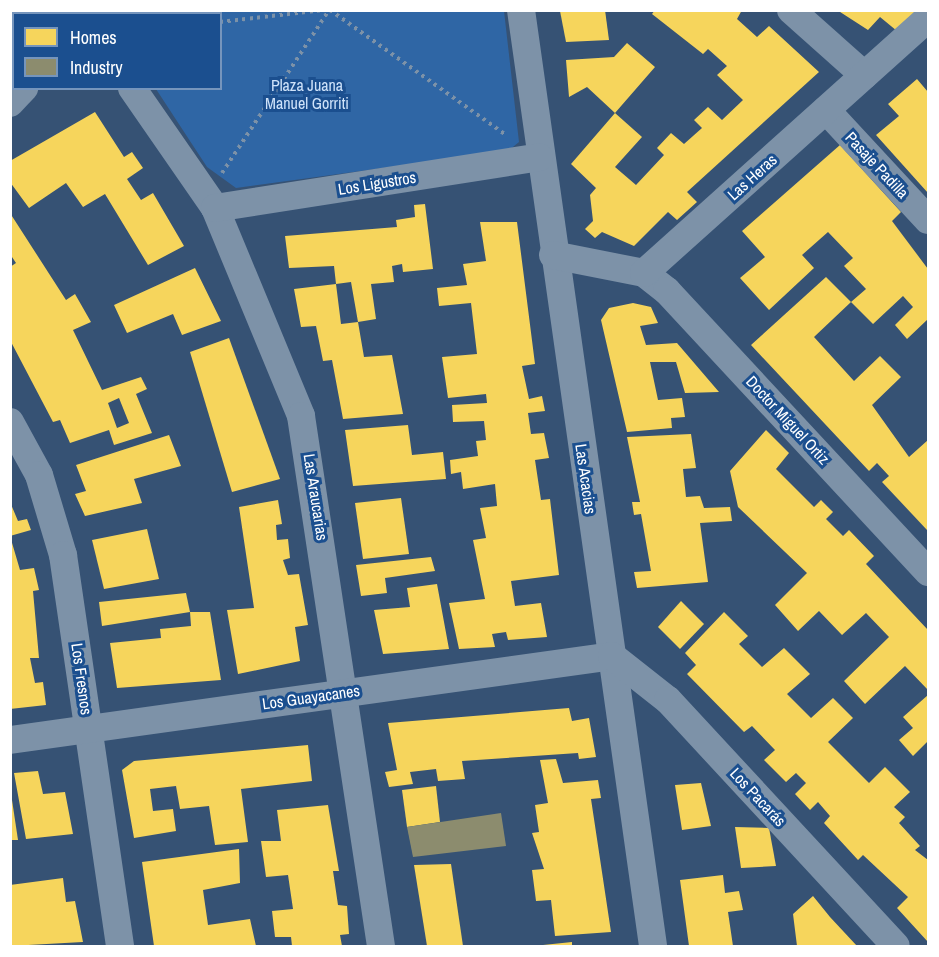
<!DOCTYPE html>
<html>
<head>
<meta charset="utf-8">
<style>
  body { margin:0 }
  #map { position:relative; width:939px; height:957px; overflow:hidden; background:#365274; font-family:"Archivo Narrow",sans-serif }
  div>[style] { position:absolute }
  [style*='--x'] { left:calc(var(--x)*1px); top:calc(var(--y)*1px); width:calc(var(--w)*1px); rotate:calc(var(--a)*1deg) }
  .green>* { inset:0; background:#2f66a5 }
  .homes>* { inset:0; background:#f6d55c }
  .industry>* { inset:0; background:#8c8c6e }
  .path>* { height:4px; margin-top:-2px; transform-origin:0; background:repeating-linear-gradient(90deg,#7d92a8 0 3px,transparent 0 7.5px) }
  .minor>* { height:28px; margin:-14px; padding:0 14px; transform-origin:14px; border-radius:14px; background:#7d92a8 }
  span { translate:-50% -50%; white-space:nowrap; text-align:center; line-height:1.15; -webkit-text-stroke:6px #1b4f8f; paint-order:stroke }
  .park-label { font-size:16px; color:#cfe3fa }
  .street-label { font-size:16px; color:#fff }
  .frame { position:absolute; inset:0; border:12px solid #fff; pointer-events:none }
  .legend { position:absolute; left:12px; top:12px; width:210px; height:78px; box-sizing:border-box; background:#1b4f8f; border:2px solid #7695bc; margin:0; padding:8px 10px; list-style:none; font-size:18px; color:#fff }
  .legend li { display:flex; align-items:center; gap:12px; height:30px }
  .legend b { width:30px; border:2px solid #7695bc }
</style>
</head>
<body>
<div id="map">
  <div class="green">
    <div style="clip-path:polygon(124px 10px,504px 11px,519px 142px,508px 151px,236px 188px,207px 167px,156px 89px,220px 88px,220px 14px)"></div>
  </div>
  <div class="homes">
    <div style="clip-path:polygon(10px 10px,26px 10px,14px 14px,14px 39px)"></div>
    <div style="clip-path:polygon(576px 10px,605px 10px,609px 40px,566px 42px,560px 11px)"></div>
    <div style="clip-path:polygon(655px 10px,742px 10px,737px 19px,757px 37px,769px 26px,819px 72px,687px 192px,697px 202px,677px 220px,668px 212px,634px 246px,602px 232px,595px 238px,585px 229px,593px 221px,590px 195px,596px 188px,571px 164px,615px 113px,587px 87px,569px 97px,566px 60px,614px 57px,627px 43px,655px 67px,615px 113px,642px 137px,615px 167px,636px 185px,664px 155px,657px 148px,671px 133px,684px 144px,702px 128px,694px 120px,708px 107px,722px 120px,743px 100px,717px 75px,727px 66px,708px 49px,703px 54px,652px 14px)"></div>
    <div style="clip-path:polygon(837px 10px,914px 10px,918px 14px,897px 31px,880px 17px,868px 30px)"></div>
    <div style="clip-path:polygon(917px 79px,928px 92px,928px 193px,876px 135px,899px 116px,888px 104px)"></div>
    <div style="clip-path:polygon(95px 112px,124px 157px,132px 152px,143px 168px,127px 179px,141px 200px,153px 193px,184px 246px,148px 265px,105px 194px,83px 207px,66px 183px,29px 208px,10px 182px,10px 161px)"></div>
    <div style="clip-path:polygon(840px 145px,901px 212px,892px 221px,928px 269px,928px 319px,907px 339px,895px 325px,913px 307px,903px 296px,873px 324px,851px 302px,814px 337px,854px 381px,880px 356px,901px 377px,872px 405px,909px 457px,928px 440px,927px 530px,882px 482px,889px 476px,877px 463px,869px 471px,751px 345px,826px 277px,851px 302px,866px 289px,844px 266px,853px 258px,828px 232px,802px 255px,814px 268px,769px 310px,740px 278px,765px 257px,742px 231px)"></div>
    <div style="clip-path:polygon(425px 204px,433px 269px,403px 272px,402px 264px,392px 266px,394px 282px,371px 284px,376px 319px,358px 322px,351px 282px,336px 284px,334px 266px,289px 268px,285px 236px,397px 227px,396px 220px,415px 217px,414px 205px)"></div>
    <div style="clip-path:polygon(evenodd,10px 213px,66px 300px,75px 294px,91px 322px,73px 330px,102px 390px,141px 377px,147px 389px,136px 394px,152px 433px,114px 445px,109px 430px,70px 443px,60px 420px,53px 422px,10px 340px,10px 267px,16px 263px,10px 254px,10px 213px,119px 398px,129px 423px,117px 428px,108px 403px,119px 398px)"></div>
    <div style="clip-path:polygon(480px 222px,517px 222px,535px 364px,522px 366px,529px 399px,542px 396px,545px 411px,528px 413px,531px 434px,544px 433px,549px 458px,535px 460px,541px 500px,550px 499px,559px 575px,511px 581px,515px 606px,541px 603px,547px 637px,508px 640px,506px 632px,492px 634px,495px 647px,459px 649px,449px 603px,485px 599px,473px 540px,486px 538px,480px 508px,497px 506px,495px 484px,463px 489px,461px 472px,451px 474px,450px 460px,478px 456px,476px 441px,486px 440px,484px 421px,453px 422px,452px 405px,487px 403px,486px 394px,448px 398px,442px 357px,477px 354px,471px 303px,439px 306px,437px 288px,467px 285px,463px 264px,486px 261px)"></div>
    <div style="clip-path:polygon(195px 268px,221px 321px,182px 335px,173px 314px,127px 333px,114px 305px)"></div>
    <div style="clip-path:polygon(336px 284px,341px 324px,358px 322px,364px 357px,392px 355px,403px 414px,343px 419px,332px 360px,323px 361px,316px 326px,301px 327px,294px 289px)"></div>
    <div style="clip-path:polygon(633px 303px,651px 307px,658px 323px,640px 326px,646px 345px,677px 343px,719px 392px,685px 393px,676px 362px,650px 362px,658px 400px,682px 398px,685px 417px,671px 418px,672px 428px,627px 432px,601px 320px,609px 308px)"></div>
    <div style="clip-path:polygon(229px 338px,280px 479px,232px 492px,190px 352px)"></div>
    <div style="clip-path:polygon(408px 425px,412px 455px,443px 452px,446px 479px,353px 486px,345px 430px)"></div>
    <div style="clip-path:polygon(766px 430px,789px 453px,776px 469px,814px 507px,821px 500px,833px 512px,826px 519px,843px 536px,849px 530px,874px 556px,866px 564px,928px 630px,928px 690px,905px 666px,865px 704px,844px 681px,889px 637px,866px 613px,842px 635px,819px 611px,798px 631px,775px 605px,807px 573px,738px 507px,730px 471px)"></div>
    <div style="clip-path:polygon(691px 434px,696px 468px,683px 469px,686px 497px,700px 496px,704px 508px,730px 507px,732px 521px,700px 523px,708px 582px,637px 588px,634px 572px,651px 571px,641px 514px,634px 515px,632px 502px,640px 502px,627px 437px)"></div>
    <div style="clip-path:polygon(169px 435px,181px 466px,134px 479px,142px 503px,85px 516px,75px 494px,86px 491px,76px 465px)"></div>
    <div style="clip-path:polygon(401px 498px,409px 554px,363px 559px,355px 503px)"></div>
    <div style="clip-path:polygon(278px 500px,282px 524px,276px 525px,277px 540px,288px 539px,290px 558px,283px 560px,288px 575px,299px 574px,308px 625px,295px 627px,300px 661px,238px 674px,227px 610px,254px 608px,239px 507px)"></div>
    <div style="clip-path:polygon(10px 502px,18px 521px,27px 519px,31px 530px,10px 536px)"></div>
    <div style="clip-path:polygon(147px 529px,159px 579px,104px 589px,92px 540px)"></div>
    <div style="clip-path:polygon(10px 536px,20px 570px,34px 568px,39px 590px,33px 591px,39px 658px,30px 658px,35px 683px,43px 682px,46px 705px,10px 709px)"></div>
    <div style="clip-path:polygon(431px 557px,435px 571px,385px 578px,387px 593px,361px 596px,356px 565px)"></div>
    <div style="clip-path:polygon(437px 584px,449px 649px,383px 654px,374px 610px,410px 607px,407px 588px)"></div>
    <div style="clip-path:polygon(186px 593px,190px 612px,102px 626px,99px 602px)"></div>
    <div style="clip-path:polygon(681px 601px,704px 624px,680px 649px,658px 627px)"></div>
    <div style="clip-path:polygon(190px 612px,210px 612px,221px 680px,117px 688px,110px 643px,161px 638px,160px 629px,191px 626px)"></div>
    <div style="clip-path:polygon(724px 612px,748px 636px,739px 644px,762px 667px,784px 648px,810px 674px,787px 694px,811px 718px,833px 698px,853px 718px,828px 742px,869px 783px,885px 767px,910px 792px,894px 807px,905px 817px,899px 823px,920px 846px,915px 850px,928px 860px,928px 942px,897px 908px,908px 897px,863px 855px,858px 860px,824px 823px,830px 816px,818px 802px,810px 810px,795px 794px,806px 783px,796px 773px,786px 782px,764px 760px,775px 750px,752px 726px,744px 732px,687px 674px,696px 665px,685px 653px)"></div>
    <div style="clip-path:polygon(928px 695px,928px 741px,913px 756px,899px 740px,913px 728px,903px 717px)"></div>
    <div style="clip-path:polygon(569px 708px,572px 721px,589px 718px,596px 757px,579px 759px,578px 753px,462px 761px,465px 779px,438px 781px,436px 769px,410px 772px,413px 784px,389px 787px,385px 772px,397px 770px,388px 723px)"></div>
    <div style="clip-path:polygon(308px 745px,312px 781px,241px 789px,248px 842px,215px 845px,209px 806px,180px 809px,176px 786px,150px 789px,153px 811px,173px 809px,176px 831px,134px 838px,122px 770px,134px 761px)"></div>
    <div style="clip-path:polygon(556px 759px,563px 783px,598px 780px,601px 798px,591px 799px,611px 932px,555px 936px,551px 900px,536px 901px,532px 870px,544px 869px,532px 833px,539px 832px,535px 805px,548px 803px,540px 760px)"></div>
    <div style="clip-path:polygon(38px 771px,43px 794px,65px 792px,73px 834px,26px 839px,14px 773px)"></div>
    <div style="clip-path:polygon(701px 783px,711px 826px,682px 830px,675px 785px)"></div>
    <div style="clip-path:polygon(436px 786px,440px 822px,407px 827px,402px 790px)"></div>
    <div style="clip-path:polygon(10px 800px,12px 800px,18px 840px,10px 840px)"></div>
    <div style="clip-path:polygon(328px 805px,339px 871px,333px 871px,338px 905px,347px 906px,349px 934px,340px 935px,342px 946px,292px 946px,291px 937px,275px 937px,272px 911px,293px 909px,288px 875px,266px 877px,261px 841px,281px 841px,277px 810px)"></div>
    <div style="clip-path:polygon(735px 827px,769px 828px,776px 866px,741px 868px)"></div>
    <div style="clip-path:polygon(239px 849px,240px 883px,203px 890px,208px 925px,250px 919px,256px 946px,154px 946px,142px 862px)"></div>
    <div style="clip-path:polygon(451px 864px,463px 946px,427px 946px,414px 865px)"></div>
    <div style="clip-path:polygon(723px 875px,725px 893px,739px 891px,743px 910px,728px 912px,733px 946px,689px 946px,680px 880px)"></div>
    <div style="clip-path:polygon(63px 878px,66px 902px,75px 901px,83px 942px,10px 946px,10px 885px)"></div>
    <div style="clip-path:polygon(813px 896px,830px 917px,857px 946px,797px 946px,793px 914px)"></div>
    <div style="clip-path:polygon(572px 942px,572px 946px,543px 946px,543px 945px)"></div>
  </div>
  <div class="industry">
    <div style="clip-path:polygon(501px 813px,506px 846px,413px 857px,407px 827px)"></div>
  </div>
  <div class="path">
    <div style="--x:330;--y:10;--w:217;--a:35.4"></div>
    <div style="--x:138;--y:14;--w:5;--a:-53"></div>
    <div style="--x:220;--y:22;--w:104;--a:-6.6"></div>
    <div style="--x:222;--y:173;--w:195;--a:-56.7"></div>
  </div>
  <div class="minor">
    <div style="--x:521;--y:10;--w:945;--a:81.97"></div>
    <div style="--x:791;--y:10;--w:98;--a:41.7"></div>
    <div style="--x:93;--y:14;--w:4;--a:-63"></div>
    <div style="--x:132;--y:88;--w:146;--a:55.3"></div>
    <div style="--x:215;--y:208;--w:225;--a:67.5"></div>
    <div style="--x:301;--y:416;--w:536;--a:81.42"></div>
    <div style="--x:10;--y:103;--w:21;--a:-47"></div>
    <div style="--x:826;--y:110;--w:150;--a:47.2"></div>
    <div style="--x:215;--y:208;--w:328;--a:-8.9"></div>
    <div style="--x:553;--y:255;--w:93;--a:11.2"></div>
    <div style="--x:644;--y:273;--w:29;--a:38"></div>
    <div style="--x:667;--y:291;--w:384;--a:47.1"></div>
    <div style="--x:644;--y:273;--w:382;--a:-41.9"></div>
    <div style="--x:10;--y:422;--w:60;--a:61.3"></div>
    <div style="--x:39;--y:475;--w:84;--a:73.3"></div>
    <div style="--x:63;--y:555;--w:395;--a:81.7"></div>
    <div style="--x:10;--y:740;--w:608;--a:-7.94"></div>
    <div style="--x:612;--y:656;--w:71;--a:38.2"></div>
    <div style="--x:668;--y:700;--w:335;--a:47.2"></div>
  </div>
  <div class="park-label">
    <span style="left:307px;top:94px">Plaza Juana<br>Manuel Gorriti</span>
  </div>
  <div class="street-label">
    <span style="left:877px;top:165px;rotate:47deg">Pasaje Padilla</span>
    <span style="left:752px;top:177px;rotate:-42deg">Las Heras</span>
    <span style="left:377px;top:183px;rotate:-9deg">Los Ligustros</span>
    <span style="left:788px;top:420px;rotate:47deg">Doctor Miguel Ortiz</span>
    <span style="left:586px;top:479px;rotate:82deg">Las Acacias</span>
    <span style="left:316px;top:497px;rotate:81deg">Las Araucarias</span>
    <span style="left:82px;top:679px;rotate:82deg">Los Fresnos</span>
    <span style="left:311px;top:697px;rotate:-8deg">Los Guayacanes</span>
    <span style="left:758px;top:797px;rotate:47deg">Los Pacarás</span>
  </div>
  <div class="frame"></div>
  <ul class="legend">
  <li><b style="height:16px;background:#f6d55c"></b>Homes</li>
  <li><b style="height:16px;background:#8c8c6e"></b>Industry</li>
  </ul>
</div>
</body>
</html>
